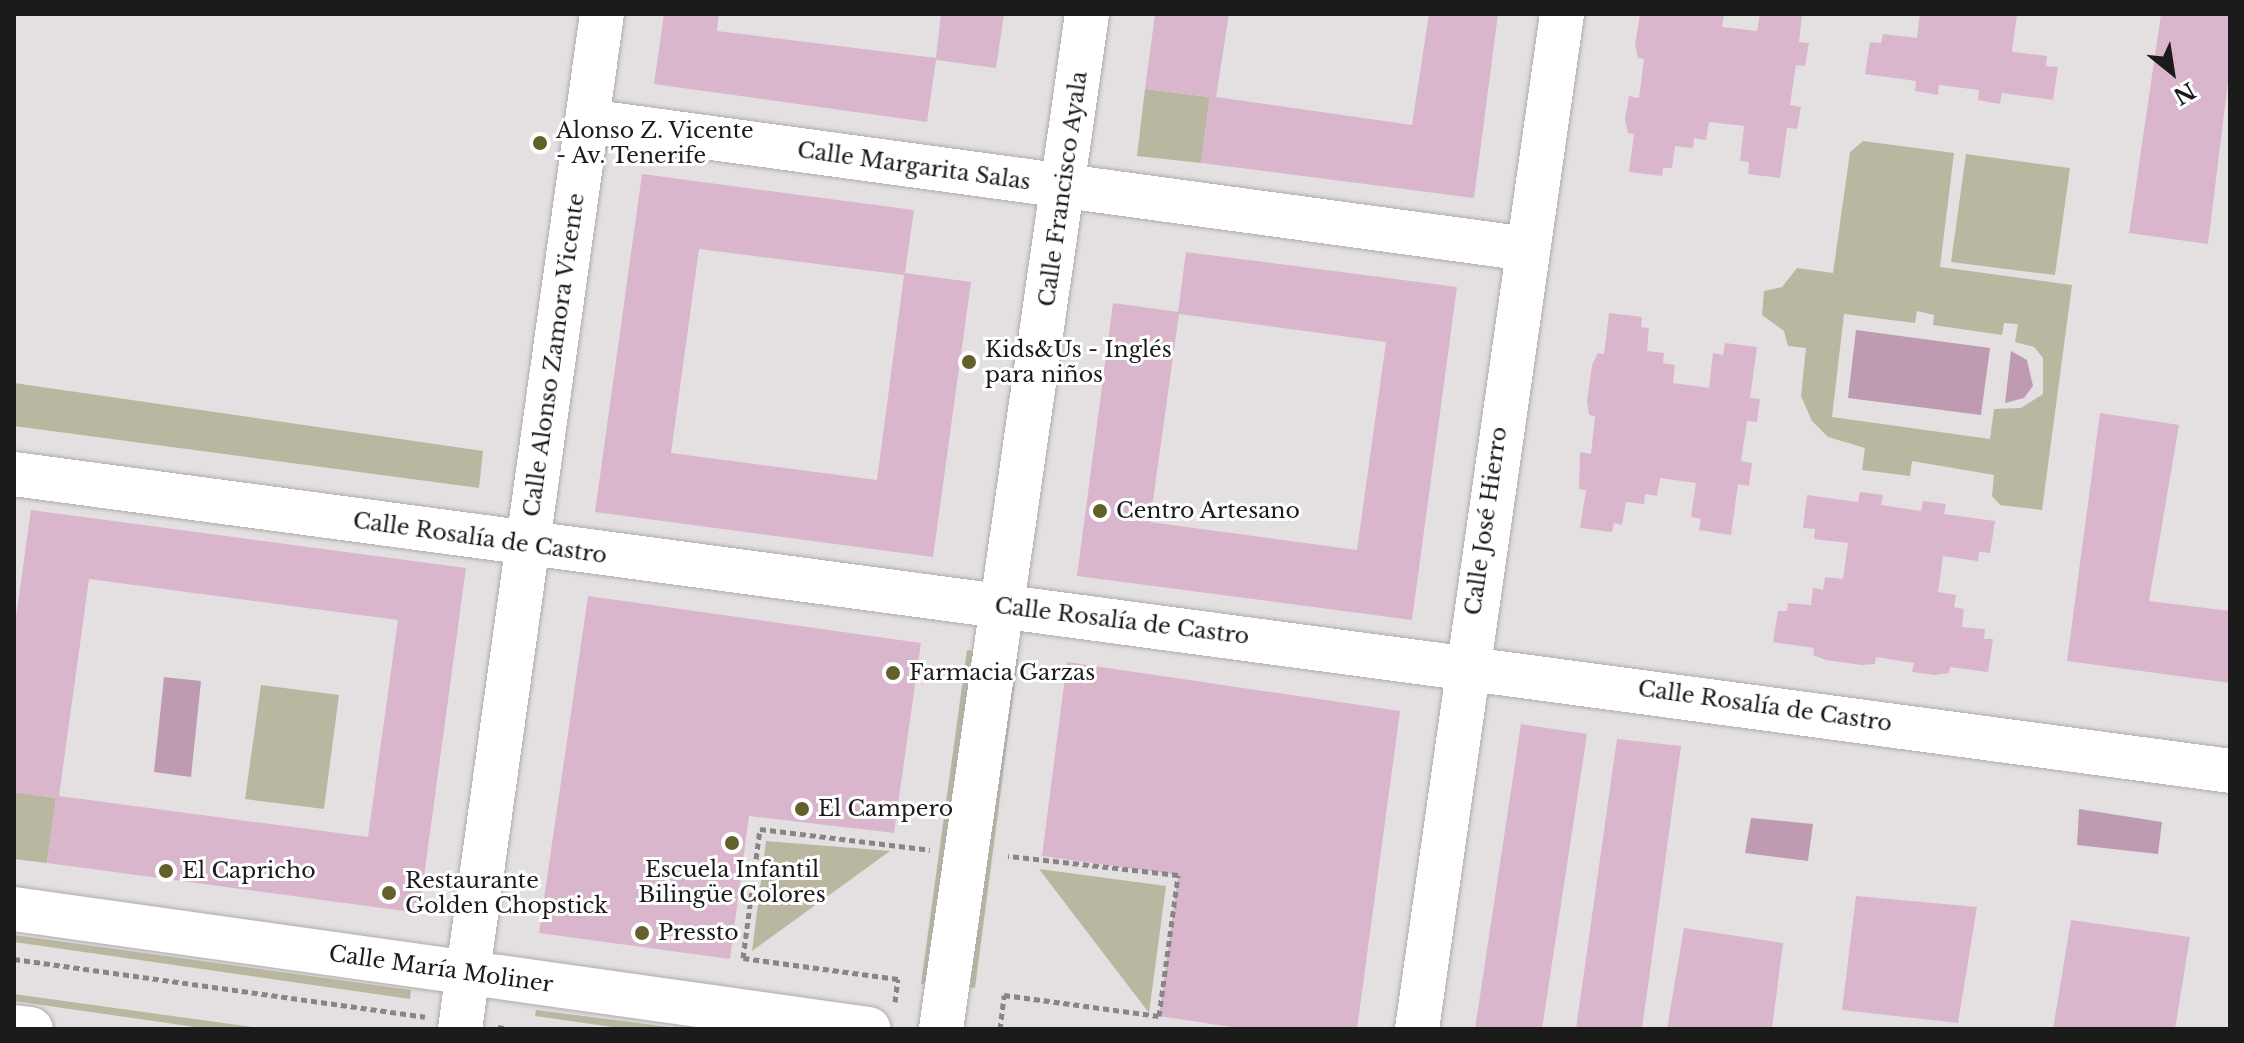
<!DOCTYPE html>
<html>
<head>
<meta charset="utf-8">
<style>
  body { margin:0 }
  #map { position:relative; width:2244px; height:1043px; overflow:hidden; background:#e4e0e2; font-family:"Libre Baskerville",serif }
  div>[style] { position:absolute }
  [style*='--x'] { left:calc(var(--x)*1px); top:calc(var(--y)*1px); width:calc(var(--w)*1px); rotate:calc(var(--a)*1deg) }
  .green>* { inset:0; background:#b9b79f }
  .water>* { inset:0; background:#be9bb1 }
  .building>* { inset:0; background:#dab6cd }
  .path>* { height:5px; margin-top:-2.5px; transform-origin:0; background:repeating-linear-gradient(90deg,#888586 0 6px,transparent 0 10px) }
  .roads { filter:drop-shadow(0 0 2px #afabad) drop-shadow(0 0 2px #afabad) }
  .minor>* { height:44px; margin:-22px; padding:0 22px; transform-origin:22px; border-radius:22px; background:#fff }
  .dots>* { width:22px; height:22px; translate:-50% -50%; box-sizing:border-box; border:4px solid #fff; border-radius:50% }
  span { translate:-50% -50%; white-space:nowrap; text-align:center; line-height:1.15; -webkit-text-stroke:6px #fff; paint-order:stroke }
  .poi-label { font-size:22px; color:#1c1b1b }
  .left { translate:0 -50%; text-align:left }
  .street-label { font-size:22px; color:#1c1b1b }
  .frame { position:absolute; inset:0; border:16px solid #1c1b1b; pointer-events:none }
  .north { position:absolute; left:2132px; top:32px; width:80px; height:80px; -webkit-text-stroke:6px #fff; paint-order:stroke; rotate:150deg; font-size:22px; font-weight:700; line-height:32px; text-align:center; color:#1c1b1b }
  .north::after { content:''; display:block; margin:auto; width:28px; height:36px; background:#1c1b1b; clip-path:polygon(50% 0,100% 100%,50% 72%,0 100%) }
</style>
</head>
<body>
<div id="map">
  <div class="green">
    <div style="clip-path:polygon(1145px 89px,1210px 97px,1201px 163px,1137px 156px)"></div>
    <div style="clip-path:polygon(evenodd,1863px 141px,1954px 153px,1940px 267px,2072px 285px,2042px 510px,2000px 505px,1992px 496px,1994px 475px,1912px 461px,1910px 476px,1862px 470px,1865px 448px,1828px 437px,1812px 421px,1801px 396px,1806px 348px,1788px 346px,1784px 331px,1762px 315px,1764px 291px,1782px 287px,1797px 268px,1833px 273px,1850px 152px,1863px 141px,1917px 311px,1934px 315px,1933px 325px,2002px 335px,2004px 323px,2018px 324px,2015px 342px,2034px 347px,2043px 358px,2043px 394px,2021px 408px,1994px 409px,1990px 439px,1832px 417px,1844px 314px,1915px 323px,1917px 311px)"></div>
    <div style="clip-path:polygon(1966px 154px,2070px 168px,2055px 275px,1951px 262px)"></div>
    <div style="clip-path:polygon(14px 383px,483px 451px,479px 488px,14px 426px)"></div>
    <div style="clip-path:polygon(967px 650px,1018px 659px,975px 988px,921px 984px)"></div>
    <div style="clip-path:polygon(261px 685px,339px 695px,324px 809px,245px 799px)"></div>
    <div style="clip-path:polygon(14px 792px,56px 798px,47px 863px,14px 859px)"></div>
    <div style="clip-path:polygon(766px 841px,890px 851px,752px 951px)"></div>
    <div style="clip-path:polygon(1039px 869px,1166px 886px,1149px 1013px)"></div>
    <div style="clip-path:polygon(14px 935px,411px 990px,410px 999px,14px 942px)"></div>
    <div style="clip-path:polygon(14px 994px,266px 1029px,209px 1029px,14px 1001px)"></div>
    <div style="clip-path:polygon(536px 1010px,685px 1029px,626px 1029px,535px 1016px)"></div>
  </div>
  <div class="water">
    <div style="clip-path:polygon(1856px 330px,1990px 348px,1981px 415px,1848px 398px)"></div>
    <div style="clip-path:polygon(2011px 351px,2027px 360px,2033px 386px,2024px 398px,2005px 403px)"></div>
    <div style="clip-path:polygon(164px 677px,201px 681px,191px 777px,154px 772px)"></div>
    <div style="clip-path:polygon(2079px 809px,2162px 822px,2158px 854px,2077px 845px)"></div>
    <div style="clip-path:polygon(1751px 818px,1813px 824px,1808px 861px,1745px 853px)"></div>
  </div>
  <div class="building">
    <div style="clip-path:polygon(664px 14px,719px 14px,717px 31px,936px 58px,941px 14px,1004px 14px,996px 68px,936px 60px,927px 122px,654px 84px)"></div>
    <div style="clip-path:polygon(1155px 14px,1229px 14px,1216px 97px,1412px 125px,1429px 14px,1498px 14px,1474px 198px,1201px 163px,1210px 97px,1145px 89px)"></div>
    <div style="clip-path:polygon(1640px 14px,1724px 14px,1722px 27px,1757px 31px,1760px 14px,1802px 14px,1799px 42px,1809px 43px,1805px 66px,1796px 65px,1790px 105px,1801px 107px,1797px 129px,1787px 128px,1780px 178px,1748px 174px,1749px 162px,1740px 161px,1744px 126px,1709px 122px,1706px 140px,1694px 138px,1693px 148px,1675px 146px,1672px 168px,1663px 168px,1662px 176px,1629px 172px,1634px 134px,1628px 133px,1625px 119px,1629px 96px,1639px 98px,1644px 59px,1638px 58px,1635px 45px)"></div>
    <div style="clip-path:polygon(1920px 14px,2017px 14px,2012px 52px,2047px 56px,2046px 66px,2058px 67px,2053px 100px,2002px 93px,2000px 104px,1978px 100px,1979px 90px,1939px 85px,1938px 95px,1915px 91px,1916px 81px,1865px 74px,1870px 42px,1881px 43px,1883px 34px,1917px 38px)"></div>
    <div style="clip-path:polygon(2161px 14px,2230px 14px,2230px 66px,2208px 244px,2129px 233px)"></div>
    <div style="clip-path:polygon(evenodd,642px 174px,914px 210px,905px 273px,971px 282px,933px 557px,595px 512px,642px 174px,699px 249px,904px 275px,877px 480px,671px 453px,699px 249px)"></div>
    <div style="clip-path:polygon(evenodd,1186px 252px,1457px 287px,1412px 620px,1077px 576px,1113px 303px,1178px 312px,1186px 252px,1179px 314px,1386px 342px,1357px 550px,1150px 522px,1179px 314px)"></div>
    <div style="clip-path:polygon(1609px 313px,1642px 317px,1641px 327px,1649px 328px,1647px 351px,1664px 353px,1663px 363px,1675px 365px,1673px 383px,1709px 388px,1713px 353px,1723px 355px,1725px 343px,1757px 347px,1750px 398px,1760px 399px,1757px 422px,1747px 421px,1741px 461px,1752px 463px,1749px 486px,1738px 484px,1731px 535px,1699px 530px,1701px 519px,1691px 517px,1696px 483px,1660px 478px,1657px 496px,1645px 494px,1644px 504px,1626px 502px,1622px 525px,1614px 523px,1612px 532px,1580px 528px,1586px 490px,1579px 489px,1580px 452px,1591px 454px,1595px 416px,1589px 415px,1587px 401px,1592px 365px,1598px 353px,1604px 354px)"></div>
    <div style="clip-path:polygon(2100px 413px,2179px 425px,2149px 601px,2230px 611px,2230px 683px,2067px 661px)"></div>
    <div style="clip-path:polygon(1860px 492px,1883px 495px,1881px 505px,1921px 511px,1923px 501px,1946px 504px,1944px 514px,1995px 521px,1990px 553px,1979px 552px,1978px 561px,1943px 556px,1938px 592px,1956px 595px,1954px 607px,1964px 609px,1962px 627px,1985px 629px,1984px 639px,1993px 639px,1988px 672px,1950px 667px,1949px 673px,1935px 675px,1912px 672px,1914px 663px,1876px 657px,1875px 664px,1862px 665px,1826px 660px,1813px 655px,1814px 648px,1773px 642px,1778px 611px,1787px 611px,1788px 603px,1811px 605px,1813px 588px,1823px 590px,1825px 577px,1843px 579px,1848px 543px,1814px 539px,1815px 529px,1803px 528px,1807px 495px,1858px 502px)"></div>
    <div style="clip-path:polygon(evenodd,31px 510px,466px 568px,419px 913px,47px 863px,56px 798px,14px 792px,14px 631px,31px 510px,89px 579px,398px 620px,368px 837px,59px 796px,89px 579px)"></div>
    <div style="clip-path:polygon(588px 596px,921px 643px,894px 833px,749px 816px,730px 959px,539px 933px)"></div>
    <div style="clip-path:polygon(1067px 662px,1400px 711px,1357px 1029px,1244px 1029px,1159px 1016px,1178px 875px,1042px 856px)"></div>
    <div style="clip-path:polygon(1521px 724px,1587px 734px,1542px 1029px,1475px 1029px)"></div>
    <div style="clip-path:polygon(1617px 739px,1681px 746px,1642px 1029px,1576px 1029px)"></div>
    <div style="clip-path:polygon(1856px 896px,1977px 907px,1958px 1023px,1842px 1010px)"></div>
    <div style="clip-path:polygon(2071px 920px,2190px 937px,2175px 1029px,2053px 1029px)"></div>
    <div style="clip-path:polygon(1684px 928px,1783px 943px,1772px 1029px,1667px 1029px)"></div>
  </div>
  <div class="path">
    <div style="--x:14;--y:959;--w:415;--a:8"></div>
    <div style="--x:895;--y:1002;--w:23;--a:-83"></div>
    <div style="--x:898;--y:979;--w:156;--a:-172.3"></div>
    <div style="--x:743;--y:958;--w:130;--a:-82.5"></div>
    <div style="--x:760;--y:829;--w:171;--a:7"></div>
    <div style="--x:498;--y:1027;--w:11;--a:10"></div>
    <div style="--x:1000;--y:1029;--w:34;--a:-83"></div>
    <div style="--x:1004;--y:995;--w:156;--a:7.7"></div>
    <div style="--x:1159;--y:1016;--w:142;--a:-82.3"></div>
    <div style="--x:1178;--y:875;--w:171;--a:-173.6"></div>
  </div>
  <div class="roads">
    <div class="minor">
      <div style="--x:587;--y:121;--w:949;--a:7.75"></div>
      <div style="--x:14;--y:474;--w:2236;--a:7.63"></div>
      <div style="--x:14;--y:909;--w:863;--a:7.99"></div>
      <div style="--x:14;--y:1027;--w:17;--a:7"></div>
      <div style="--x:460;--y:1029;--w:1025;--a:-82.04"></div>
      <div style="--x:941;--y:1029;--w:1025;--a:-81.81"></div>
      <div style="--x:1417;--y:1029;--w:1025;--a:-81.87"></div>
    </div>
  </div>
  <div class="dots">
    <div style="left:540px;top:143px;background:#64602c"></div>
    <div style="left:969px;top:362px;background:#64602c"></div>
    <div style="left:1100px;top:511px;background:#64602c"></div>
    <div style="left:893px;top:673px;background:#64602c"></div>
    <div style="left:802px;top:809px;background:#64602c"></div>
    <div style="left:732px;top:843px;background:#64602c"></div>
    <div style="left:166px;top:871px;background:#64602c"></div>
    <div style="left:389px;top:893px;background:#64602c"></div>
    <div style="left:642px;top:933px;background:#64602c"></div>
  </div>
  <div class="poi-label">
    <span class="left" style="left:556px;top:143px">Alonso Z. Vicente<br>- Av. Tenerife</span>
    <span class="left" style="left:985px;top:362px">Kids&amp;Us - Inglés<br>para niños</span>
    <span class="left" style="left:1116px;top:511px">Centro Artesano</span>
    <span class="left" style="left:909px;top:673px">Farmacia Garzas</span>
    <span class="left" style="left:818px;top:809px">El Campero</span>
    <span style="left:732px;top:882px">Escuela Infantil<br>Bilingüe Colores</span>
    <span class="left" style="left:182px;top:871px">El Capricho</span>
    <span class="left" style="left:405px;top:893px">Restaurante<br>Golden Chopstick</span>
    <span class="left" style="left:658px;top:933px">Pressto</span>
  </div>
  <div class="street-label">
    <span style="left:914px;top:166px;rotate:8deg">Calle Margarita Salas</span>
    <span style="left:1063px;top:189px;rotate:-82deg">Calle Francisco Ayala</span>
    <span style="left:554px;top:355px;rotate:-82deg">Calle Alonso Zamora Vicente</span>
    <span style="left:1486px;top:521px;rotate:-82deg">Calle José Hierro</span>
    <span style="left:480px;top:538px;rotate:8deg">Calle Rosalía de Castro</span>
    <span style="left:1122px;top:621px;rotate:7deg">Calle Rosalía de Castro</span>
    <span style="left:1765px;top:706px;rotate:8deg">Calle Rosalía de Castro</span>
    <span style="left:441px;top:969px;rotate:8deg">Calle María Moliner</span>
  </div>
  <div class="frame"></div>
  <div class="north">N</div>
</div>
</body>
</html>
